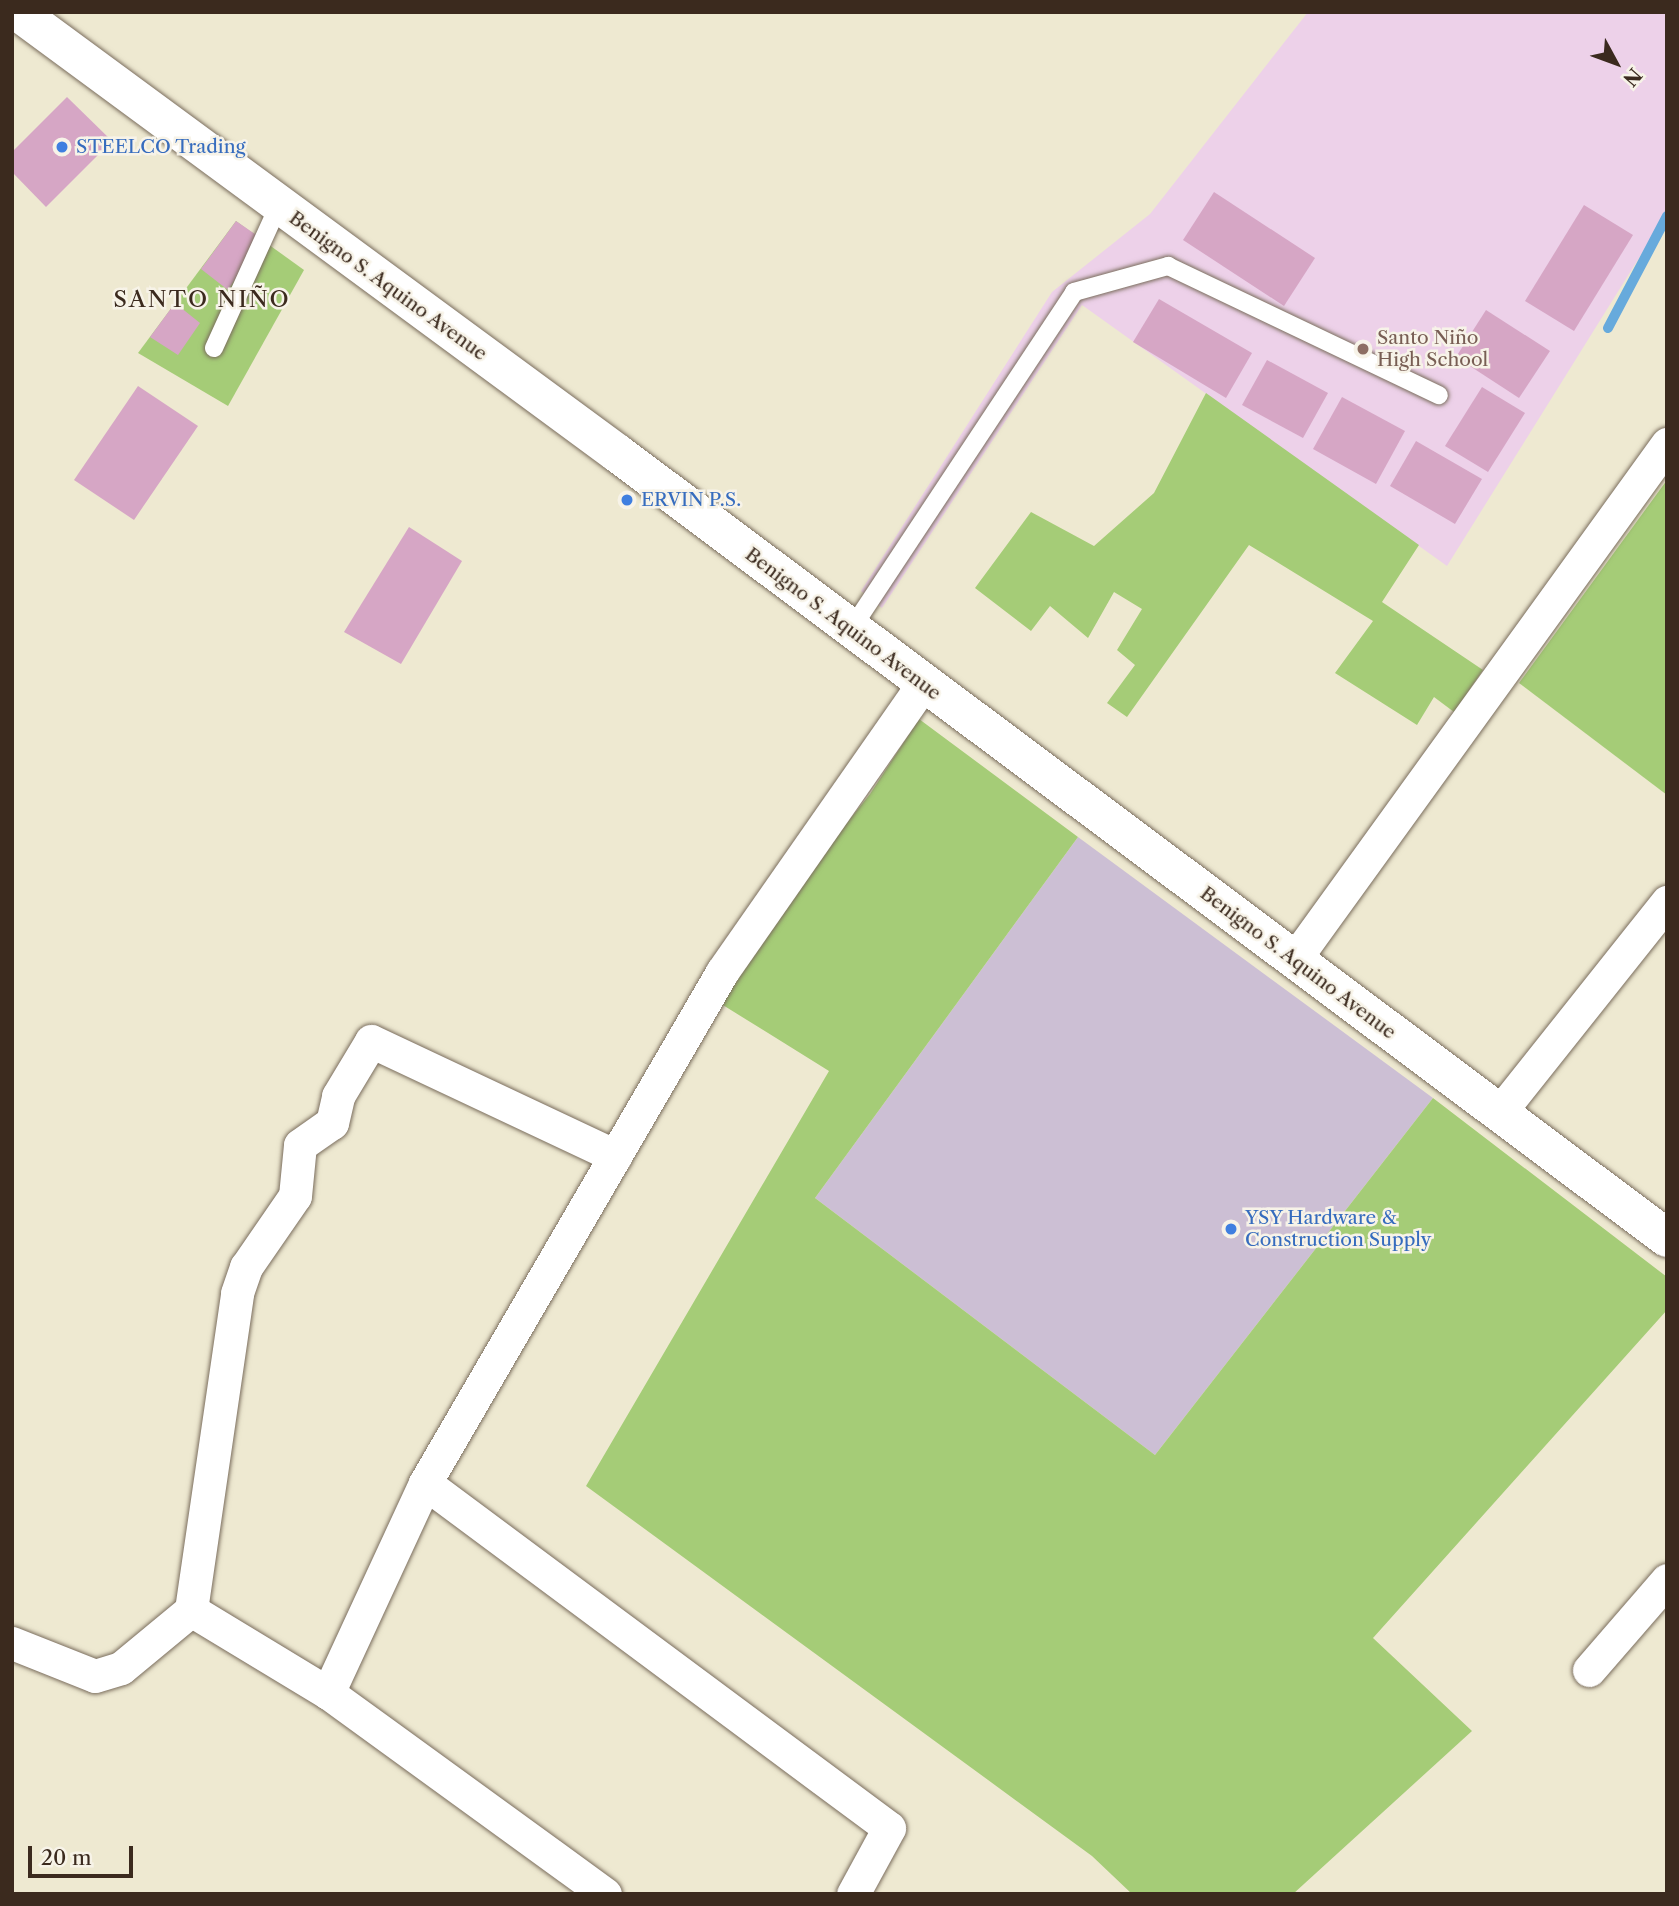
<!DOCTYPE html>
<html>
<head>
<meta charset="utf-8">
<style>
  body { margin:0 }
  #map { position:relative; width:1679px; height:1906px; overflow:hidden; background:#eee9d1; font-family:"Libre Caslon Text",serif }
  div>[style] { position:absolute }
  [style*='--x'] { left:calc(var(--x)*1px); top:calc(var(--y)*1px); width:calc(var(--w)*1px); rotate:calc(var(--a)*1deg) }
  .built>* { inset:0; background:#edd1e9 }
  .industrial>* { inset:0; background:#ccbfd4 }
  .green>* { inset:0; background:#a5cc77 }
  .stream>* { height:10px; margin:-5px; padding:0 5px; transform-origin:5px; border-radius:5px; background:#67aadc }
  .building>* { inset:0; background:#d6a6c5 }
  .roads { filter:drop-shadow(0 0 2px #7a6d5d) drop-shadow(0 0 2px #7a6d5d) }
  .lane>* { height:18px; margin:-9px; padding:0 9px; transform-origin:9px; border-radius:9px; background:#fff }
  .street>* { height:33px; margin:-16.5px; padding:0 16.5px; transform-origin:16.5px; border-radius:16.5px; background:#fff }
  .primary>* { height:38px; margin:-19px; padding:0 19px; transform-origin:19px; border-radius:19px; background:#fff }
  .dots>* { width:19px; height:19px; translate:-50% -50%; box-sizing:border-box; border:4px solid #f7f3e8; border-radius:50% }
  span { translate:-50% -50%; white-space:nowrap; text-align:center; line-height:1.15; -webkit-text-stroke:5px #f7f3e8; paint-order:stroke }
  .shop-label { font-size:19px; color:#366cbe }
  .left { translate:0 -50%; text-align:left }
  .street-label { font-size:19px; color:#3b2a1e }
  .education-label { font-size:19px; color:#785e54 }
  .quarter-label { font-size:23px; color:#3b2a1e; letter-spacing:2px }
  .frame { position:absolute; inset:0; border:14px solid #3b2a1e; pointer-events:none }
  .north { position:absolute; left:1581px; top:28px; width:70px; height:70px; -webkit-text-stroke:5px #f7f3e8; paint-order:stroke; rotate:131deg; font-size:19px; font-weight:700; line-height:28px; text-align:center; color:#3b2a1e }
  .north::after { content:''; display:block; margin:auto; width:24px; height:32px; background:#3b2a1e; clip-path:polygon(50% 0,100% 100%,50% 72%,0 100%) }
  .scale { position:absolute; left:28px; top:1846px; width:105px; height:32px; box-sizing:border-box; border:4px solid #3b2a1e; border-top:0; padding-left:9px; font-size:21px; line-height:24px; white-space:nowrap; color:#3b2a1e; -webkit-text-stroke:5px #f7f3e8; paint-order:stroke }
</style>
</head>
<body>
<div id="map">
  <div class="built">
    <div style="clip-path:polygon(1308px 12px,1667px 12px,1667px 213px,1447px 566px,1082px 305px,882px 608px,861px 591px,1052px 292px,1150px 214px)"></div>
  </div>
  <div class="industrial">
    <div style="clip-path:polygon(1078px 837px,1433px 1098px,1155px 1455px,815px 1198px)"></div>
  </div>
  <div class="green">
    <div style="clip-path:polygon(236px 221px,304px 270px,228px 406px,138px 353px)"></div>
    <div style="clip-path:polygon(1206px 393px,1419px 545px,1382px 602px,1483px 670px,1454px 712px,1434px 697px,1417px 725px,1335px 673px,1373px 621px,1249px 545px,1127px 717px,1107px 703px,1135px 665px,1117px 650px,1142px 609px,1114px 592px,1088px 638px,1050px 606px,1031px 631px,975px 588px,1031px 512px,1094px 546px,1154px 493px)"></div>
    <div style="clip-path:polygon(1667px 480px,1667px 795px,1519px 683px)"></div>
    <div style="clip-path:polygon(919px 719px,1078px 837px,815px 1198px,1155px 1455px,1433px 1098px,1667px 1277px,1667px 1310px,1373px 1638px,1472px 1731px,1293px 1894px,1132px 1894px,1092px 1856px,586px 1486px,829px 1071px,718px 1002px,766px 924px,870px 794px)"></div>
  </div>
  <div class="stream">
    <div style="--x:1608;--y:328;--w:127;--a:-62.2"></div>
  </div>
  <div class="building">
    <div style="clip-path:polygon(67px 97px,112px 141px,46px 207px,12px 172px,12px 152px)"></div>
    <div style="clip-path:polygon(1214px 192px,1315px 258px,1284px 306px,1183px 240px)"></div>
    <div style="clip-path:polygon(1584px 205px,1633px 235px,1574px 331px,1525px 301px)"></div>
    <div style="clip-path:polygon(236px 221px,262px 239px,228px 290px,201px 269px)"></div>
    <div style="clip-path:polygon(1159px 299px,1252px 353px,1226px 398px,1133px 342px)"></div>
    <div style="clip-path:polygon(175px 303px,200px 323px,178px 355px,150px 337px)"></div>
    <div style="clip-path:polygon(1486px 310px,1550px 351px,1519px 398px,1456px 357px)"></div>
    <div style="clip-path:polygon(1267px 360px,1328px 393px,1303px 438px,1242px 405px)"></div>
    <div style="clip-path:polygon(138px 386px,198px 426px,134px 520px,74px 480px)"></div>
    <div style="clip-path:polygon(1482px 387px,1525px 413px,1488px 472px,1445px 446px)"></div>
    <div style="clip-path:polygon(1342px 397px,1405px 431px,1376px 484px,1313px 449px)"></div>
    <div style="clip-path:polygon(1416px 441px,1482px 479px,1455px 524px,1390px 486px)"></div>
    <div style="clip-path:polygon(409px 527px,462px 561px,401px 664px,344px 632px)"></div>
  </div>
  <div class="roads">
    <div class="lane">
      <div style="--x:214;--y:348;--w:157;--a:-65.6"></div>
      <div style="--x:850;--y:631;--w:406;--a:-56.5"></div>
      <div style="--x:1074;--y:292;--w:98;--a:-15.5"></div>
      <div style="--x:1168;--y:266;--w:300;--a:25.5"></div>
    </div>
    <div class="street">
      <div style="--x:1294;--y:960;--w:637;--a:-54.14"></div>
      <div style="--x:1499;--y:1113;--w:270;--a:-51.5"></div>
      <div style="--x:425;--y:1483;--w:578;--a:36.63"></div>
      <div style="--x:889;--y:1828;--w:75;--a:118.6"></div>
      <div style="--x:12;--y:1643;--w:89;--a:21.7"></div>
      <div style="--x:95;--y:1676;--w:27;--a:-17"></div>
      <div style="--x:121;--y:1668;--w:91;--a:-39.6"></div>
      <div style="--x:1589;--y:1670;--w:119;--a:-49.1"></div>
      <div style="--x:328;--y:1693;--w:231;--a:-65.2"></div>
      <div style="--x:425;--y:1483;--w:591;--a:-59.83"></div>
      <div style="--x:722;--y:972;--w:351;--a:-55.1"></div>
      <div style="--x:605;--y:1894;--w:342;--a:-144"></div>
      <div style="--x:328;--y:1693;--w:160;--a:-148.8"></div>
      <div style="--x:191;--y:1610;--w:320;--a:-81.7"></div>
      <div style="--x:237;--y:1293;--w:28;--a:-71"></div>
      <div style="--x:246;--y:1267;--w:86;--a:-55.4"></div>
      <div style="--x:295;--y:1196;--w:51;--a:-84.4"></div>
      <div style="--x:300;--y:1145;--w:39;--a:-35"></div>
      <div style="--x:332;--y:1123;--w:28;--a:-77"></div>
      <div style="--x:338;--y:1096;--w:64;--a:-59"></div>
      <div style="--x:371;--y:1041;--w:270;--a:25.2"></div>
    </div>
    <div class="primary">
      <div style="--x:18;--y:12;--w:744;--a:36.36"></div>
      <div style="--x:617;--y:453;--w:1311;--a:36.78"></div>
    </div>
  </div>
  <div class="dots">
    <div style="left:62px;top:147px;background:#3f7fe0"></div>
    <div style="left:1363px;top:349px;background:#8d6e63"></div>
    <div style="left:627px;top:500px;background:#3f7fe0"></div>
    <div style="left:1231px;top:1229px;background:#3f7fe0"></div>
  </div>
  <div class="shop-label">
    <span class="left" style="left:76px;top:147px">STEELCO Trading</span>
    <span class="left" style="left:641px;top:500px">ERVIN P.S.</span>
    <span class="left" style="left:1245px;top:1229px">YSY Hardware &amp;<br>Construction Supply</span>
  </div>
  <div class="street-label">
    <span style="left:388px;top:286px;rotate:36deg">Benigno S. Aquino Avenue</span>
    <span style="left:843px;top:624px;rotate:37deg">Benigno S. Aquino Avenue</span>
    <span style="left:1298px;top:963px;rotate:37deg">Benigno S. Aquino Avenue</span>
  </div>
  <div class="education-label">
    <span class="left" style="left:1377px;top:349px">Santo Niño<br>High School</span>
  </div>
  <div class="quarter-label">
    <span style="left:202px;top:299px">SANTO NIÑO</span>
  </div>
  <div class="frame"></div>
  <div class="north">N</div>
  <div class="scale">20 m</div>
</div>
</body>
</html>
